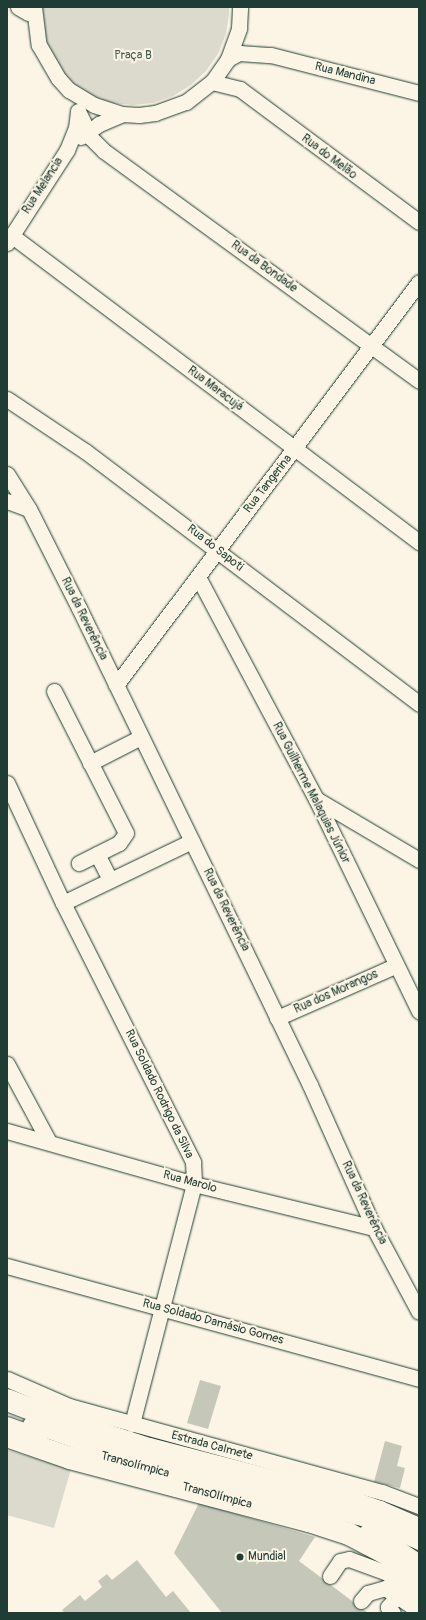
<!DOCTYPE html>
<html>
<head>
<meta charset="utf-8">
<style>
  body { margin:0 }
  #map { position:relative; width:426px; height:1620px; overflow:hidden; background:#fcf5e5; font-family:Pangolin,sans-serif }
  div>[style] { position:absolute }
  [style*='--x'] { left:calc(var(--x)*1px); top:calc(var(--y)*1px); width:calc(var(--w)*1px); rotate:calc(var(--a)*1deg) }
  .green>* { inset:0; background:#dcdacc }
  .building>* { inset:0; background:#c5c7b9 }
  .roads { filter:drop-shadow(0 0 1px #1f3d34) drop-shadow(0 0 1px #1f3d34) }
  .minor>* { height:15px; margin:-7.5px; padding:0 7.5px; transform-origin:7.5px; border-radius:7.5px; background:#fcf5e5 }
  .highway>* { height:22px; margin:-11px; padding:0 11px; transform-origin:11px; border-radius:11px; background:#fcf5e5 }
  .dots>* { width:11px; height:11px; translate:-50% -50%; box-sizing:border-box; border:2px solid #fcf5e5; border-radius:50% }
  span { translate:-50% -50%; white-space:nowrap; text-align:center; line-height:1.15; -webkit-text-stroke:4px #fcf5e5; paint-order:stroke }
  .park-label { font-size:12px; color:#455c52 }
  .street-label { font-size:12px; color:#1f3d34 }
  .poi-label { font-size:12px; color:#1f3d34 }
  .left { translate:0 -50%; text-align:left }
  .frame { position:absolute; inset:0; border:8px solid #1f3d34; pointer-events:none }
</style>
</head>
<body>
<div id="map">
  <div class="green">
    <div style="clip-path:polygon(37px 7px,229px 7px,229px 14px,226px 34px,218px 54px,206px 71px,191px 85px,173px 96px,153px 103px,133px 105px,112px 103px,92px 96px,75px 86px,60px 71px,48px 54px)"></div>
    <div style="clip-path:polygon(7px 1450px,71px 1469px,54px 1528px,7px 1515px)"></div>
  </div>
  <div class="building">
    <div style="clip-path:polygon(200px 1380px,221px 1386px,208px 1429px,187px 1423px)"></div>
    <div style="clip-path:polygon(385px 1441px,402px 1446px,397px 1466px,405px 1468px,400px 1488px,374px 1482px)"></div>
    <div style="clip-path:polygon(199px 1503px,315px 1537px,299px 1561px,368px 1613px,222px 1613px,174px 1553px)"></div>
    <div style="clip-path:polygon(137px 1560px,166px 1597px,173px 1591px,191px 1613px,65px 1613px,62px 1610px,80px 1595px,85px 1601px,102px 1587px,98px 1581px,107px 1574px,112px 1580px)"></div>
  </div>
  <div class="roads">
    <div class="minor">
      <div style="--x:18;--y:7;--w:12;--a:31"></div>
      <div style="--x:34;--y:7;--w:38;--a:83"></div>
      <div style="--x:39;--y:45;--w:39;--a:60"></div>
      <div style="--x:59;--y:79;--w:15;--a:48"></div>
      <div style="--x:69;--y:90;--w:29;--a:31"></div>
      <div style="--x:94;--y:105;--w:29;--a:18"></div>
      <div style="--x:122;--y:114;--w:17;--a:3"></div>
      <div style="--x:139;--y:115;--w:16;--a:-7"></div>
      <div style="--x:155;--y:113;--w:33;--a:-20"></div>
      <div style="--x:186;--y:102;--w:33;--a:-38"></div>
      <div style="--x:212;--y:82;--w:28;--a:-55"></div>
      <div style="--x:228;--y:59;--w:33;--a:-70"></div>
      <div style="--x:239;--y:28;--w:21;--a:-87"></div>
      <div style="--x:228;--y:59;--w:13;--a:-29"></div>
      <div style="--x:239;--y:53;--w:32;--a:4"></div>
      <div style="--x:271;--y:55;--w:153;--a:14.4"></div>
      <div style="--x:212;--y:82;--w:29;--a:14"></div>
      <div style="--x:240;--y:89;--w:223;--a:36.6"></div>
      <div style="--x:78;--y:111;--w:30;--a:64"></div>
      <div style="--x:91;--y:138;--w:18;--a:45"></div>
      <div style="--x:104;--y:151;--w:390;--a:36.1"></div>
      <div style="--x:81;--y:137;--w:22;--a:-36"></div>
      <div style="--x:99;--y:124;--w:25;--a:-23"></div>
      <div style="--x:11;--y:235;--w:511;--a:36.96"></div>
      <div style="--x:7;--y:243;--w:111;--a:-57.2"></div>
      <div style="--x:67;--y:150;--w:24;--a:-68"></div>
      <div style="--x:76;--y:128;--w:16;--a:-83"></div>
      <div style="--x:7;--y:399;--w:94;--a:33.7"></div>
      <div style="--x:85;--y:451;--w:419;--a:37.1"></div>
      <div style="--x:7;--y:474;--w:41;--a:57.8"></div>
      <div style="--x:29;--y:509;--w:111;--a:63.2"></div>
      <div style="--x:79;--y:608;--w:530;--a:64.16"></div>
      <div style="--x:310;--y:1085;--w:157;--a:65.9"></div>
      <div style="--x:374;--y:1228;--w:95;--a:61.8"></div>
      <div style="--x:7;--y:501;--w:23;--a:20"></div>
      <div style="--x:198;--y:577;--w:251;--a:62"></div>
      <div style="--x:316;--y:799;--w:236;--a:64.1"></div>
      <div style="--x:116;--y:685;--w:504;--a:-53.06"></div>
      <div style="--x:54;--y:691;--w:159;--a:63.1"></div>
      <div style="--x:126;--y:833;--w:12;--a:125"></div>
      <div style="--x:119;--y:843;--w:45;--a:153.4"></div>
      <div style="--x:90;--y:763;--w:57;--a:-27"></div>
      <div style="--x:7;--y:783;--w:132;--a:65"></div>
      <div style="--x:63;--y:903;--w:290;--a:63.3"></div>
      <div style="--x:193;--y:1162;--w:22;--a:87"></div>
      <div style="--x:194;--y:1184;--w:248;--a:104.5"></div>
      <div style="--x:316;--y:799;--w:120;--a:30.6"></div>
      <div style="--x:97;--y:854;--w:29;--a:63"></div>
      <div style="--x:63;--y:903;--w:143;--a:-25.7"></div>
      <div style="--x:277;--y:1018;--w:129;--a:-23.8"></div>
      <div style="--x:7;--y:1064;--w:89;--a:61.7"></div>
      <div style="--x:7;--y:1131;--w:194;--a:15.8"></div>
      <div style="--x:194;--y:1184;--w:185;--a:13.7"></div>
      <div style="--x:7;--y:1266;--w:427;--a:15.3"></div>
      <div style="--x:7;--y:1379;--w:68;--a:23.5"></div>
      <div style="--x:69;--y:1406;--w:325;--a:15.4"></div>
      <div style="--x:382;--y:1492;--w:40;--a:21"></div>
      <div style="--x:7;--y:1424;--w:35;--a:20"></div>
      <div style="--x:30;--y:1424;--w:53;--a:19.8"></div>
      <div style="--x:80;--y:1442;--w:300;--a:15.1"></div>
      <div style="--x:370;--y:1520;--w:54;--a:24.2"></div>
      <div style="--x:366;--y:1532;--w:27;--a:24"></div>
      <div style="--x:391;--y:1543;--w:34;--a:34"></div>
      <div style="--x:330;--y:1576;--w:18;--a:-56"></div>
      <div style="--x:340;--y:1561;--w:9;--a:-13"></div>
      <div style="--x:349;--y:1559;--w:40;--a:20.2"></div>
      <div style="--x:387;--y:1573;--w:39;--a:35"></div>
      <div style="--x:361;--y:1601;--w:11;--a:-49"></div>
      <div style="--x:368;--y:1593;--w:18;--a:-16"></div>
      <div style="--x:385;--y:1588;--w:41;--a:34.1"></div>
      <div style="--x:393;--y:1613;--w:8;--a:-130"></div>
      <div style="--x:388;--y:1607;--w:16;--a:-50"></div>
    </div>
    <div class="highway">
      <div style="--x:7;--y:1400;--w:56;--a:21"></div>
      <div style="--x:59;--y:1420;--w:95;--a:17.9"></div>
      <div style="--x:149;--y:1449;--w:196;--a:14.5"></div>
      <div style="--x:339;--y:1498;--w:43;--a:18.9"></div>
      <div style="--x:380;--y:1512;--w:43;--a:23.6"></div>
      <div style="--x:7;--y:1436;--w:67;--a:19.2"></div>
      <div style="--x:70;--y:1458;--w:247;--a:14.8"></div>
      <div style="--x:309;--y:1521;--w:42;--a:18"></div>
      <div style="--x:349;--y:1534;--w:45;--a:27.7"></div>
      <div style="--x:389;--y:1555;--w:36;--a:34"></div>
    </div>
  </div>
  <div class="dots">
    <div style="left:240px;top:1557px;background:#1f3d34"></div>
  </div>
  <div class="park-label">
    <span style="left:133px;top:56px">Praça B</span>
  </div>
  <div class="street-label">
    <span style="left:345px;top:74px;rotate:14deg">Rua Mandina</span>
    <span style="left:329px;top:157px;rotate:37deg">Rua do Melão</span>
    <span style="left:43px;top:186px;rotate:-57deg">Rua Melancia</span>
    <span style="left:264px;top:267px;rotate:36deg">Rua da Bondade</span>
    <span style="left:215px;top:389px;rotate:37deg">Rua Maracujá</span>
    <span style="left:268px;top:484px;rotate:-52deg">Rua Tangerina</span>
    <span style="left:215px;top:548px;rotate:38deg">Rua do Sapoti</span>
    <span style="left:84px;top:619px;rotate:64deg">Rua da Reverência</span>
    <span style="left:311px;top:793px;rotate:63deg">Rua Guilherme Malaquias Júnior</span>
    <span style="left:226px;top:910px;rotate:64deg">Rua da Reverência</span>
    <span style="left:336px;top:992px;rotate:-24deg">Rua dos Morangos</span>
    <span style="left:159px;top:1094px;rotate:64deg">Rua Soldado Rodrigo da Silva</span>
    <span style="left:190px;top:1182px;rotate:15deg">Rua Marolo</span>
    <span style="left:364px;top:1203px;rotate:65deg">Rua da Reverência</span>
    <span style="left:213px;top:1322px;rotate:15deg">Rua Soldado Damásio Gomes</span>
    <span style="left:212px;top:1446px;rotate:15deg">Estrada Calmete</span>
    <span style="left:135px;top:1465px;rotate:15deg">Transolímpica</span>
    <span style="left:217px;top:1496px;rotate:15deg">TransOlímpica</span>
  </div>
  <div class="poi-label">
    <span class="left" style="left:248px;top:1557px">Mundial</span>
  </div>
  <div class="frame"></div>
</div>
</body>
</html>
